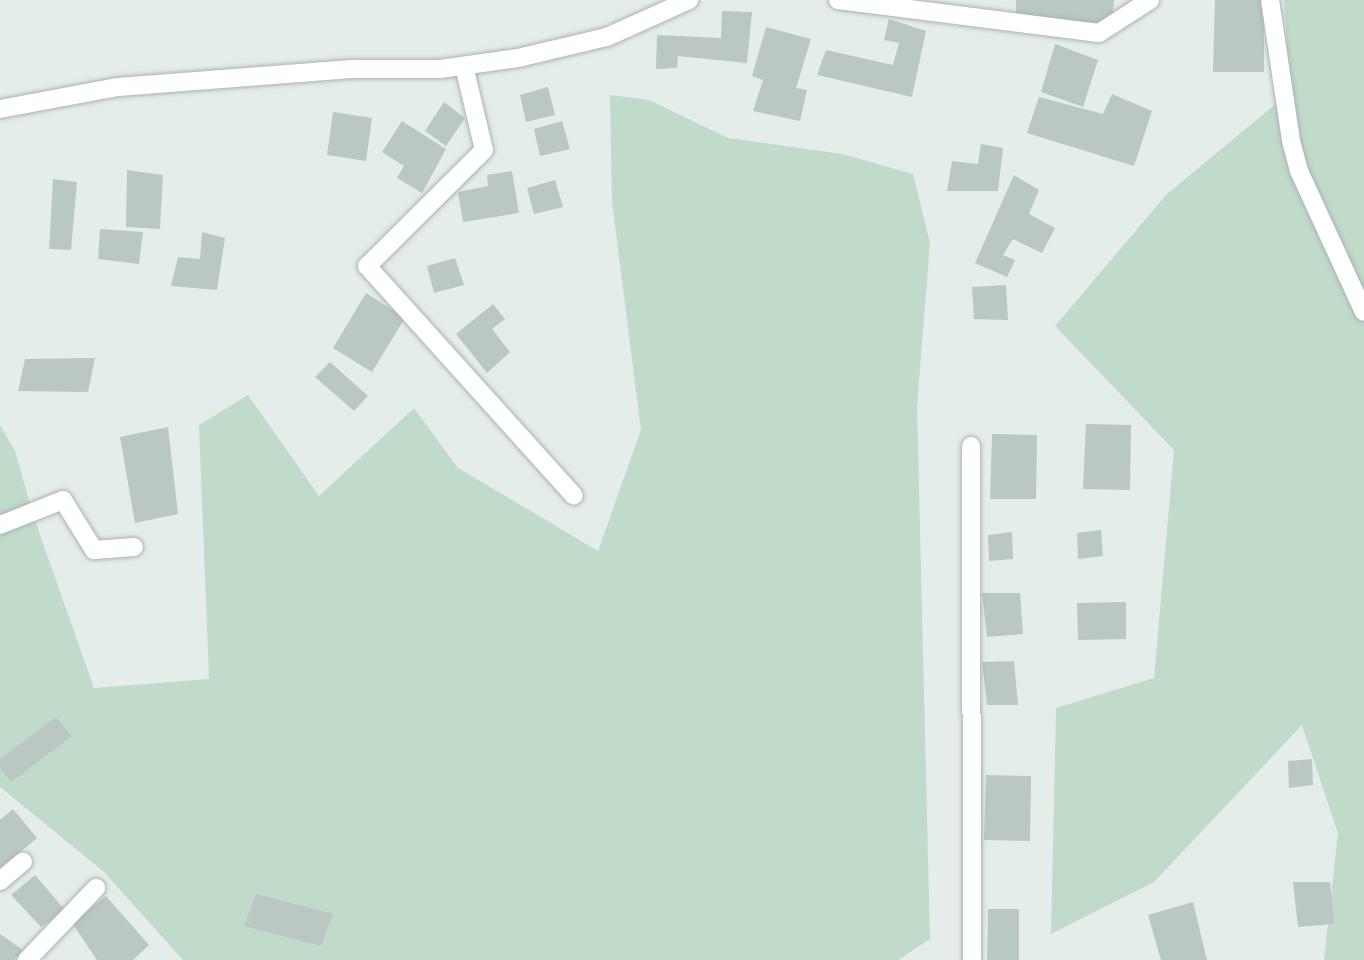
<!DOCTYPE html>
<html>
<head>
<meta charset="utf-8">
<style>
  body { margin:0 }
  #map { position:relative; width:1364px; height:960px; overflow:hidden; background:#e5edea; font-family:"PT Sans",sans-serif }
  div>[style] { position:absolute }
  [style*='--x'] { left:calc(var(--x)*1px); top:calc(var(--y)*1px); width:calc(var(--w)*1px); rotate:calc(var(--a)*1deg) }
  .green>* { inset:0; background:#c0dbc9 }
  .building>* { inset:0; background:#bac7c3 }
  .roads { filter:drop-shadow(0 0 2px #a8b5b1) drop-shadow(0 0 2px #a8b5b1) }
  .minor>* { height:18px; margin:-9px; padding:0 9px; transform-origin:9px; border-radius:9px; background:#fff }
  span { translate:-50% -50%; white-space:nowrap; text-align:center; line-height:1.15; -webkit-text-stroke:5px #f5f9f7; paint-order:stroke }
</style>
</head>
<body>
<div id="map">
  <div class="green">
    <div style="clip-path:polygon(1284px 0,1364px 0,1364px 960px,1324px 960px,1338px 833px,1302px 725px,1154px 882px,1051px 934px,1056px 708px,1154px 678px,1174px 450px,1055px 326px,1166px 195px,1290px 92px)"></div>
    <div style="clip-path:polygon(610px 95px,649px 100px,728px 138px,842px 154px,913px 174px,930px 243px,917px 407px,930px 939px,898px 960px,183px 960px,104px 872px,0 787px,0 425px,15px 451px,34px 518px,94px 688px,209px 679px,199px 425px,248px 395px,319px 496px,414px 408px,458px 468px,598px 551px,641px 430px,612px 202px)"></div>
  </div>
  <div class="building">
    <div style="clip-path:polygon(1016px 0,1114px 0,1112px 24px,1016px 17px)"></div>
    <div style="clip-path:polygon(1215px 0,1264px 0,1264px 72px,1213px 72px)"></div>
    <div style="clip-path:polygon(722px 11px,752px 12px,747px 63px,678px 56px,677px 68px,656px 69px,657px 35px,721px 38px)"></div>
    <div style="clip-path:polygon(889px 19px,926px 31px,912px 97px,817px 75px,826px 50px,893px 65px,899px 43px,884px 40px)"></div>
    <div style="clip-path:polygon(766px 27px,811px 39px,796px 88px,807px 90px,800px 121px,753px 111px,763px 80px,752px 76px)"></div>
    <div style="clip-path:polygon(1055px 44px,1098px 60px,1083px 107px,1041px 92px)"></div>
    <div style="clip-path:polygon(548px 87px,555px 115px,526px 122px,520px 95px)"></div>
    <div style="clip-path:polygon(1112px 94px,1152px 111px,1134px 166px,1027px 133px,1039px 97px,1103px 114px)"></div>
    <div style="clip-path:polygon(444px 102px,465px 118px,446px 146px,425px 131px)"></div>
    <div style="clip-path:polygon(333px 112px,372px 118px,366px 161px,327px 155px)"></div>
    <div style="clip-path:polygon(402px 121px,446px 149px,422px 193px,397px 178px,404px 166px,382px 152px)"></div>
    <div style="clip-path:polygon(562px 121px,570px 149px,540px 156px,534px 129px)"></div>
    <div style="clip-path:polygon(981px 144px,1003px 148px,998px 191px,947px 191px,952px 161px,978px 164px)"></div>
    <div style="clip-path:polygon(127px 170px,163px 175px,160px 229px,126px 227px)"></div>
    <div style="clip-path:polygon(512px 171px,519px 213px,463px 222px,458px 192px,488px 186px,487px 175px)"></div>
    <div style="clip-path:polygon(1014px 175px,1039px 190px,1029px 214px,1055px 228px,1042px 253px,1013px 239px,1003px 255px,1015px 260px,1007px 277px,975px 263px)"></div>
    <div style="clip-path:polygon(53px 179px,77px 182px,71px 250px,49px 249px)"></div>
    <div style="clip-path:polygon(555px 180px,563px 207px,534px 214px,527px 188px)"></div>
    <div style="clip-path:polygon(100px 229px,143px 232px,139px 264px,98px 259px)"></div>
    <div style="clip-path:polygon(202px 232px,225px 238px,217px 290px,171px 286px,178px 257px,200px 259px)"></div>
    <div style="clip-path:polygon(455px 258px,464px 285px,434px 293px,427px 266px)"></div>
    <div style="clip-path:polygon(1006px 285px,1008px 320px,974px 319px,972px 287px)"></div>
    <div style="clip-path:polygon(366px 293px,405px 318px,372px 372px,333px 348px)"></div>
    <div style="clip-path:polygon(493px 304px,505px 319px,492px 329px,510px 352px,487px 373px,456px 334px)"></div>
    <div style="clip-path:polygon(95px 358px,88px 392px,18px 391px,25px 359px)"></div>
    <div style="clip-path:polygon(330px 362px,368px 396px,354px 411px,315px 377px)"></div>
    <div style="clip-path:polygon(1086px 424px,1131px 425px,1130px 490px,1083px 489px)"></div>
    <div style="clip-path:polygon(168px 427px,178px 514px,135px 523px,120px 437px)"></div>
    <div style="clip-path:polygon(992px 434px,1037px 435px,1036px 499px,990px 499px)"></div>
    <div style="clip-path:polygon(1101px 530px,1103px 556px,1078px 559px,1077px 533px)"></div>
    <div style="clip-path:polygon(1012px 532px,1013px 559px,989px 561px,988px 535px)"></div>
    <div style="clip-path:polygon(982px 593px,1020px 593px,1023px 634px,987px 637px)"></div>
    <div style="clip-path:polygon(1126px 602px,1126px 639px,1078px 640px,1077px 603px)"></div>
    <div style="clip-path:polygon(1014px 661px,1018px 705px,987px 705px,982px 662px)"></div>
    <div style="clip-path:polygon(56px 717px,72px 736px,11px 782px,0 768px,0 759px)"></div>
    <div style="clip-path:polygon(1312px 759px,1313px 785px,1289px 788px,1288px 761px)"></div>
    <div style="clip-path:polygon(986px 775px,1031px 776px,1030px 841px,984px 840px)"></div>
    <div style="clip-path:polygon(13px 809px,37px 838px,0 869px,0 820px)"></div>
    <div style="clip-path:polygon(35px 875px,65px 910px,41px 927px,11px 895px)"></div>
    <div style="clip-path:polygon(1293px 882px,1330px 882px,1334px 924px,1298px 927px)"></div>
    <div style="clip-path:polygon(256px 894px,333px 914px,321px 946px,244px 926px)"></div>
    <div style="clip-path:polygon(106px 896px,149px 945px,133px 960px,97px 960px,72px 923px)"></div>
    <div style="clip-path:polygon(1193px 902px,1207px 960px,1161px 960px,1148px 915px)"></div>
    <div style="clip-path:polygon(988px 909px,1019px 909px,1019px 960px,987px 960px)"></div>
    <div style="clip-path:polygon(0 934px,23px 950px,14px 960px,0 960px)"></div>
  </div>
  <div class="roads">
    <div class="minor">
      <div style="--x:838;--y:0;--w:263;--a:7.2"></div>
      <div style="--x:1099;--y:33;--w:61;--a:-32.9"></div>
      <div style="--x:1270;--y:0;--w:143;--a:81.5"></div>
      <div style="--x:1291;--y:141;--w:31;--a:75"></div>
      <div style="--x:1299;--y:171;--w:155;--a:65.3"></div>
      <div style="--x:464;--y:66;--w:86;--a:76.6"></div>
      <div style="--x:484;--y:150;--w:165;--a:135.2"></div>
      <div style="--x:367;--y:266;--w:309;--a:48"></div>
      <div style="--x:0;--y:109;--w:120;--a:-10.6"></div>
      <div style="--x:118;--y:87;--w:234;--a:-4.4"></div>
      <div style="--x:351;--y:69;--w:89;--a:0"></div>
      <div style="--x:440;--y:69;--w:79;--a:-8"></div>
      <div style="--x:518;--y:58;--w:91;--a:-13.3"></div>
      <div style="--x:607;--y:37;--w:90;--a:-24.3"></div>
      <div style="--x:971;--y:446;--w:514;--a:89.89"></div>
      <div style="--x:0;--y:525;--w:68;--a:-21.6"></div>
      <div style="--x:63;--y:500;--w:59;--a:58.2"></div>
      <div style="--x:94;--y:550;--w:40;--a:-4.3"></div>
      <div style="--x:0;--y:881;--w:30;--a:-40"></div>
      <div style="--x:27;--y:960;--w:100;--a:-46.2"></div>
    </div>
  </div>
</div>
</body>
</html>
